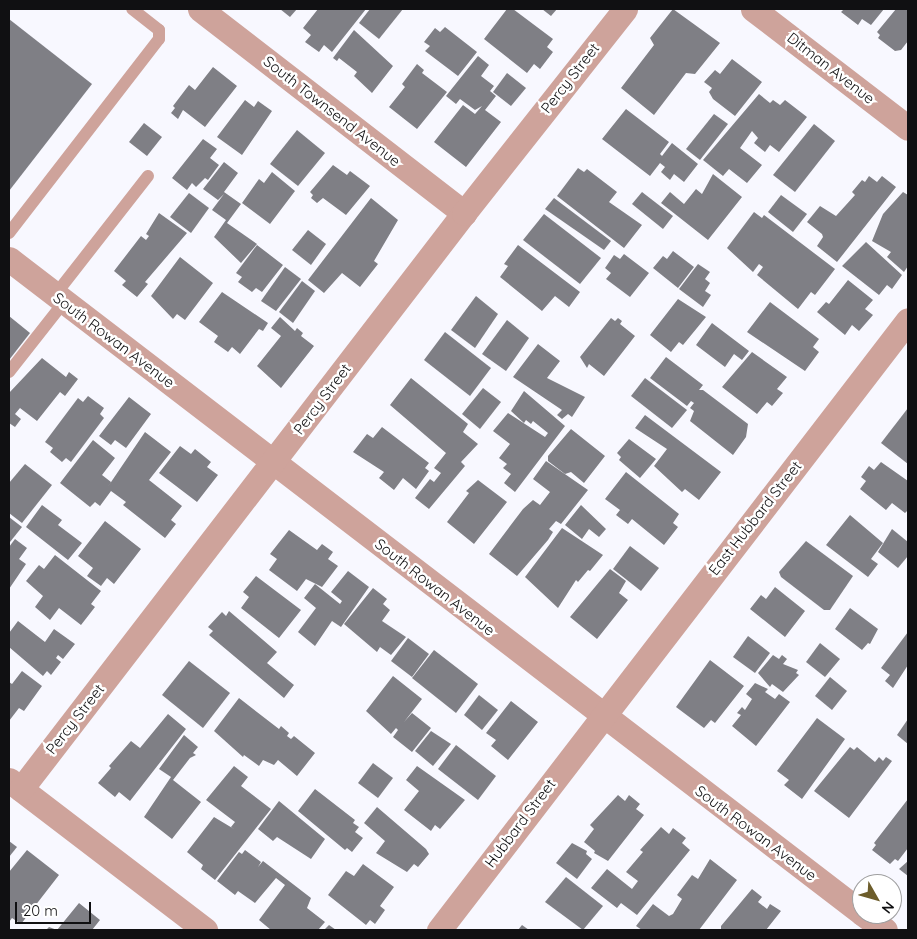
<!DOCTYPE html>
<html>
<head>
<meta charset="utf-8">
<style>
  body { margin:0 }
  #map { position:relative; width:917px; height:939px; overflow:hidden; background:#f8f8ff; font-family:Quicksand,sans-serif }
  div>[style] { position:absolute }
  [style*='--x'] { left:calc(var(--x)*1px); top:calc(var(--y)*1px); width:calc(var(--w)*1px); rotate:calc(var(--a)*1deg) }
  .building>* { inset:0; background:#7f7f85 }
  .service>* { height:12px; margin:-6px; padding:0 6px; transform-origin:6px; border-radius:6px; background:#cea39b }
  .minor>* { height:25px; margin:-12.5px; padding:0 12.5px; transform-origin:12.5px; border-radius:12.5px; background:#cea39b }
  span { translate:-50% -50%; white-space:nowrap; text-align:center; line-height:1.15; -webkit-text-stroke:5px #fff; paint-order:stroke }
  .street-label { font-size:15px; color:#101012 }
  .frame { position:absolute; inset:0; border:10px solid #101012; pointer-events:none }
  .north { position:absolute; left:852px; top:874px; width:50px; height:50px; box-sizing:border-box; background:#fff; border:1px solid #9f9fa0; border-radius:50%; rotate:128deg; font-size:14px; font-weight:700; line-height:20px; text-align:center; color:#101012 }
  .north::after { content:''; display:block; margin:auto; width:18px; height:22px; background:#6d5d2b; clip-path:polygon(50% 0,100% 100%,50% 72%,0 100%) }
  .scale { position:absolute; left:15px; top:902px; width:76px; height:22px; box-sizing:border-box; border:2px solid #101012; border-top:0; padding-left:6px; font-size:15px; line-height:18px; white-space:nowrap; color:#101012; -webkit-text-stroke:4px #fff; paint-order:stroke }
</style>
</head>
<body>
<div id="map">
  <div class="building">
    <div style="clip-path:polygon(280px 9px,297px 9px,290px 17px)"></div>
    <div style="clip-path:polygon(318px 9px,366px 9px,332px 52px,324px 45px,319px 52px,305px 42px,311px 35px,303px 28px)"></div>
    <div style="clip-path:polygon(370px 9px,403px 9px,379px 39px,359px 23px)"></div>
    <div style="clip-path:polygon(507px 9px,513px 9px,553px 39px,547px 47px,553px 52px,540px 69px,534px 64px,527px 73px,484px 39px)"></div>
    <div style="clip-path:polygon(542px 9px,557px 9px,551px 16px)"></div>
    <div style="clip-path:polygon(673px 9px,720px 43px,695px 74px,686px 73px,654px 115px,621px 88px,654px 45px,650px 38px)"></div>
    <div style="clip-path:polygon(844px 9px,884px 9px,871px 25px,862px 19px,858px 25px,841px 12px)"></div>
    <div style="clip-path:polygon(896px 9px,908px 9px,908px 41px,901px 50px,895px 51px,878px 38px,880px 35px,877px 32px)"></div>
    <div style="clip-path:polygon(9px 19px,92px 84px,9px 191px)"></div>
    <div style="clip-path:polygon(445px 27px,477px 52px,458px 76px,425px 51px,430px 46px,424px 42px,435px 28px,440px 32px)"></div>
    <div style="clip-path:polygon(354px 30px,393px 66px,372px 93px,354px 76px,357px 72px,339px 58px,337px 61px,333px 58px)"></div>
    <div style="clip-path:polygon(478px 56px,489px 65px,481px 76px,494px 86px,490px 91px,496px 96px,485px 110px,501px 122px,466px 167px,434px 142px,463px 105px,475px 114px,482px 106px,475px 110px,460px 99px,456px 104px,446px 96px)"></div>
    <div style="clip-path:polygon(732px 59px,762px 82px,735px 116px,713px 99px,709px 92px,712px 88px,704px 82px,715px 70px,720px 74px)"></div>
    <div style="clip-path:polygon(417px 64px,424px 70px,422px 73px,447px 92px,417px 129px,389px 107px,405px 87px,402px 84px)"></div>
    <div style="clip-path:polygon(213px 67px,237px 86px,205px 127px,183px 110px,178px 119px,171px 113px,175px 108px,173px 106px,189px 85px,195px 90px)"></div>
    <div style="clip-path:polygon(507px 73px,526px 88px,511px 106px,493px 92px)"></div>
    <div style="clip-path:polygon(759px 94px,770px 103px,773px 100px,780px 105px,785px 100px,807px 117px,779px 152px,770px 145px,765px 152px,754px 143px,758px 138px,752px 131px,740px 148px,762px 165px,747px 183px,729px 169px,723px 176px,703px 160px)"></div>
    <div style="clip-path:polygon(245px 100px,254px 107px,258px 101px,272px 111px,242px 155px,217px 137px)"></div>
    <div style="clip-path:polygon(626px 109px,669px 142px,660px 154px,662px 156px,672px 143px,698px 164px,684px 182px,674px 174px,670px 180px,661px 172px,665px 167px,660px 163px,650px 176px,602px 139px)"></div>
    <div style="clip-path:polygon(714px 114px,728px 124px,700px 160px,686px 149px)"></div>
    <div style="clip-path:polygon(144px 123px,162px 137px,147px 156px,129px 142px)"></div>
    <div style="clip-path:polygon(814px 124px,835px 141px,795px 192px,773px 175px)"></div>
    <div style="clip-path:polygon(297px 130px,325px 153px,298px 186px,270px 164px)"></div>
    <div style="clip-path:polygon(203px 139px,217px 149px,210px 158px,219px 165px,208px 180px,205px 178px,196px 187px,192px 183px,187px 190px,172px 178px)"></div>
    <div style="clip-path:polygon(224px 162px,238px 173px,224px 192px,241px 204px,227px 223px,257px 244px,241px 263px,214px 237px,226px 220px,212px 210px,224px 194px,218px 200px,203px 189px)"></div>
    <div style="clip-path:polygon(333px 165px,347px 175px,350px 171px,370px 186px,346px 215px,323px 198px,317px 203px,311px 198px,313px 195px,310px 192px)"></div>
    <div style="clip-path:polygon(578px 168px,584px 172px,587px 169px,617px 192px,609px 202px,642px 225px,624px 248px,557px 196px)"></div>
    <div style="clip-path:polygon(272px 172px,295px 191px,270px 224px,242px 203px,259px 179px,264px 183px)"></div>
    <div style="clip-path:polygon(713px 174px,742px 197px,708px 240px,661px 203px,670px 192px,684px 204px,696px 189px,702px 194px)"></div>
    <div style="clip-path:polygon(869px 176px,877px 182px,882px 176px,896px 187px,837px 262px,817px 246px,823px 237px,822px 234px,807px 222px,820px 206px,836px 216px,855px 195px,852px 192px,862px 180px,865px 182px)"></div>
    <div style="clip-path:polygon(642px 192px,673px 216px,663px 229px,632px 204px)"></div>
    <div style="clip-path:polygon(903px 192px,908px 195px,908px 266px,904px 272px,887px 257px,891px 252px,872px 241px,883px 214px)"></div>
    <div style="clip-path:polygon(189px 193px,209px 208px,191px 233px,170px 217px)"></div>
    <div style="clip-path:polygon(781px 195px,807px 214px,793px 232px,768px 212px)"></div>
    <div style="clip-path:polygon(371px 198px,398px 220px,374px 261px,378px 264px,360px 287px,342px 273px,324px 293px,308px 280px)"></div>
    <div style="clip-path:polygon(554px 198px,611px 241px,604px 250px,545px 209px)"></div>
    <div style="clip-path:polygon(754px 212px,762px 218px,764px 215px,835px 269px,815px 295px,811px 292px,798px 309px,757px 275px,763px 267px,759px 264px,753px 272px,727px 248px)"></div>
    <div style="clip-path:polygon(159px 213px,187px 233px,145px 282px,148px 284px,137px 297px,122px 285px,126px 281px,114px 271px,141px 236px,146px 240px,149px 236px,146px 234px)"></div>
    <div style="clip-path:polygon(544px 214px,601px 258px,580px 284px,523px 240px)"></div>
    <div style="clip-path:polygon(308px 230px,326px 244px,311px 265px,292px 250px)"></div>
    <div style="clip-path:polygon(866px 242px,902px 275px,892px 289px,887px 285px,879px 295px,842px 266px)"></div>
    <div style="clip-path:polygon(257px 245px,283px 265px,262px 292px,256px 288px,252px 292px,238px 282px,242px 277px,236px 273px)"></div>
    <div style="clip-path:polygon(518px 245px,580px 292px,569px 307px,555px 296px,542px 311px,500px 277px,508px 266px,504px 264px)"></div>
    <div style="clip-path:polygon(673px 251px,694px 267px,678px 288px,653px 268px,663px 256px,667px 259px)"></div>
    <div style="clip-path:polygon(624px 254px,649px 273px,630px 297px,606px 279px,611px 273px,605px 268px,614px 255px,620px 259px)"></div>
    <div style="clip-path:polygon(180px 257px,213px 283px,185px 320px,177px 314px,173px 319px,151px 296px)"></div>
    <div style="clip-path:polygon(698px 264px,710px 272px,705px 279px,710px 283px,705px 291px,711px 295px,703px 307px,679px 289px)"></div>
    <div style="clip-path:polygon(285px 267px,301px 279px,276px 311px,261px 301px)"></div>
    <div style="clip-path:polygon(848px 280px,873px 300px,865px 309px,873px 315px,859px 331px,852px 325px,845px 335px,817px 312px,826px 302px,829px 304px)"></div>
    <div style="clip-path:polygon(302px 281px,315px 291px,293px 323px,279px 312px)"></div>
    <div style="clip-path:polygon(222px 292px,268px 323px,263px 331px,259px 329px,240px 354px,232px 347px,228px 352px,214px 342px,218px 336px,199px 322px)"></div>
    <div style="clip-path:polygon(476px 296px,498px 314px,475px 348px,451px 330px)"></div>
    <div style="clip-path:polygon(678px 299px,706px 317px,683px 345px,679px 342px,671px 352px,650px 335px)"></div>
    <div style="clip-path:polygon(770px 302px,819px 339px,813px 347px,819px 352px,805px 371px,747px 332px)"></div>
    <div style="clip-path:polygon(9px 316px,30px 333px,9px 360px)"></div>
    <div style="clip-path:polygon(280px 317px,295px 331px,297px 328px,303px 333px,301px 336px,314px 346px,281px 388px,257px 366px,281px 336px,271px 328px)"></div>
    <div style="clip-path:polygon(611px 318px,615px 321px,618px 318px,622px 321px,620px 324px,635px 336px,604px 376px,589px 364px,587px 368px,580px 357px)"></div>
    <div style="clip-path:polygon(507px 320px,529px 338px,506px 371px,482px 354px)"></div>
    <div style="clip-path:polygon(712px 323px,749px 351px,742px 360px,734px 354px,725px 367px,696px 345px)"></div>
    <div style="clip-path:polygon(445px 332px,491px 368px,470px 396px,424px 360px)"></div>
    <div style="clip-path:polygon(538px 344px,560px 361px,547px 378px,585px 397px,572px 417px,568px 414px,562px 419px,557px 415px,562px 410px,513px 377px)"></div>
    <div style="clip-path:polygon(752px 352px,787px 377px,777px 389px,783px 393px,772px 406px,767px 402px,757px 414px,722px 387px)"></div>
    <div style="clip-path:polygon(666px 357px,703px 385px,699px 390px,703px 390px,748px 424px,746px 437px,733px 455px,690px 421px,694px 411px,690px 408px,694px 403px,691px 401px,687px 406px,650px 378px)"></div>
    <div style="clip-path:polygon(42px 358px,66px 377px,69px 372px,78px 379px,65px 396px,60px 392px,37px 421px,20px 408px,15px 414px,21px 419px,15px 427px,9px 423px,9px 393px)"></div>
    <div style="clip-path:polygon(411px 378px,468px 424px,463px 432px,478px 444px,461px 462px,465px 466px,429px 509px,415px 498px,430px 479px,434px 482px,441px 473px,434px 468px,446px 453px,390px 405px)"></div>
    <div style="clip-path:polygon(645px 378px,687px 410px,672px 428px,631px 396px)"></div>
    <div style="clip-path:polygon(483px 388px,501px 402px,480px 429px,462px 414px)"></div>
    <div style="clip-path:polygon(524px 391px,565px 426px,515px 492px,504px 483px,511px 474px,503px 468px,507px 464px,499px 458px,510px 444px,493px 431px,508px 413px,545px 437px,548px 433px,533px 421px,531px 424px,526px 420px,524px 423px,511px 411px)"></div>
    <div style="clip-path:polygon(88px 396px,104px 408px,100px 414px,104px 418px,71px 462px,66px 458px,62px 462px,50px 452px,53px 448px,45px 442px,78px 398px,83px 402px)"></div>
    <div style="clip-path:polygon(129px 397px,151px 414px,126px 448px,115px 440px,111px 445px,99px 436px)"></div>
    <div style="clip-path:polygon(908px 408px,908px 464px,881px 443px)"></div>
    <div style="clip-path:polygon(645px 415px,721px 472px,699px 500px,685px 489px,682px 492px,654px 466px,667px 449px,635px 428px)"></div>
    <div style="clip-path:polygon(382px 427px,429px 463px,425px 468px,429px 471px,416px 489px,403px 478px,394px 490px,379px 478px,384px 472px,353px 452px,367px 434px,373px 438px)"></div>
    <div style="clip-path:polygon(571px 429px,605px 456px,584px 483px,571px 472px,565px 474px,548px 461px,548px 456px)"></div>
    <div style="clip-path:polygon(145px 432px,171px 452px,149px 480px,182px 506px,171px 520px,176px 524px,165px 538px,123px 505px,126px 502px,111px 491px,100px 506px,95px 502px,90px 507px,60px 483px,93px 440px,115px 458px,102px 475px,111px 482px,107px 488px)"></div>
    <div style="clip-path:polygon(629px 439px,656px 459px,640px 478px,619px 460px,621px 457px,617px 453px)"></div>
    <div style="clip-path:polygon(180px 446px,191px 454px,195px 449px,211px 462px,207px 467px,218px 475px,197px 502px,159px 473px)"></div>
    <div style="clip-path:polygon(546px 461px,588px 490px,561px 524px,556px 521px,549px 529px,553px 532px,548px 540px,517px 576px,489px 554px,523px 509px,533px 500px,540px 505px,550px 492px,533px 479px)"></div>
    <div style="clip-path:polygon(881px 462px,908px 481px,908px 510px,905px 513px,892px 503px,886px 510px,860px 489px,866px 481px,861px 477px,869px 466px,874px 470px)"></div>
    <div style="clip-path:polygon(25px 464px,52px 485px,22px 523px,9px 513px,9px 483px)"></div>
    <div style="clip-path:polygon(626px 472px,679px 514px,673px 523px,678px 527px,664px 545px,632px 519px,628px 524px,616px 515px,620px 510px,605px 499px)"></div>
    <div style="clip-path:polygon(478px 480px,507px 502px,474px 544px,447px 522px,469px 493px,466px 491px)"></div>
    <div style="clip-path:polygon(42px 505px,62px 520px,58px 525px,82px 543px,68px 560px,26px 527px)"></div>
    <div style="clip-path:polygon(581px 505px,606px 529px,599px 537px,589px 529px,582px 539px,565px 525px)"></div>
    <div style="clip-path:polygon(850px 515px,883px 543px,871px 559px,878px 564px,868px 577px,826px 545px)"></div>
    <div style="clip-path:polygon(9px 517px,22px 527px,10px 542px,9px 541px)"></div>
    <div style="clip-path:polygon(105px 521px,141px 549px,114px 584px,107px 578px,101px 586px,87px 576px,93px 568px,78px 556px)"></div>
    <div style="clip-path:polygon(562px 528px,603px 555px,590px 571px,588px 570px,578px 582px,576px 580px,558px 608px,525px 577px)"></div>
    <div style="clip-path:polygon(892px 529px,908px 542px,908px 556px,898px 568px,878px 552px)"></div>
    <div style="clip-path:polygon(289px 530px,317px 550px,322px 544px,333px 552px,328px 559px,338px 566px,322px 587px,306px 579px,297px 591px,269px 570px,277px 559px,270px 554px)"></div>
    <div style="clip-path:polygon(15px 539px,27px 548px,19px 559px,26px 564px,9px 589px,9px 547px)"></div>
    <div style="clip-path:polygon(806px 541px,853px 576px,830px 610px,824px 610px,781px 577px,779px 572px)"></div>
    <div style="clip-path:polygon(630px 546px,659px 568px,641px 591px,613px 569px)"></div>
    <div style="clip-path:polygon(55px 555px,101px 591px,91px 604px,95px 607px,81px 625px,59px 608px,50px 620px,35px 607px,43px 596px,26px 581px,39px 565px,44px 569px)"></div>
    <div style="clip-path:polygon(610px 569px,626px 581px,619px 593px,628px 600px,597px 639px,570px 617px)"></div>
    <div style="clip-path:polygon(348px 571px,369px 587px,341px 627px,332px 621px,315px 646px,298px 632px,316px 608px,304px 598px,315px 584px,340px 604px,342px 601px,331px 592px)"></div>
    <div style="clip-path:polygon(256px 576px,301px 610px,279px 638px,241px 608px,249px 597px,243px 592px)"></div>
    <div style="clip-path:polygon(775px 587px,805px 611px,785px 637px,750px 609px,761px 595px,766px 599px)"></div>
    <div style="clip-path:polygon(373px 588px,387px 599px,383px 604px,390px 610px,382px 621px,406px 637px,391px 655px,380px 647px,377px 652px,344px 624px)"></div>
    <div style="clip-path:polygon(850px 608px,878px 629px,870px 644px,868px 643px,862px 650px,835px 629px)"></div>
    <div style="clip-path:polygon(229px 611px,277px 652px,267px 663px,294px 685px,284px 698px,209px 635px,213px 631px,208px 627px,222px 612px,226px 616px)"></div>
    <div style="clip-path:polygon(18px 621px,45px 642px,54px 629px,75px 644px,63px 659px,58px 655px,56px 658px,61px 662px,51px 675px,47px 671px,43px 676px,9px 647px,9px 633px)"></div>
    <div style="clip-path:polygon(908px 632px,908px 665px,893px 688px,885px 681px,890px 675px,881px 668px)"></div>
    <div style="clip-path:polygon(748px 636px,770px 653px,755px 673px,733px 657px)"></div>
    <div style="clip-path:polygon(408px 638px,429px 654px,412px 677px,391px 661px)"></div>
    <div style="clip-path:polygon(820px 643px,840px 659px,825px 677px,806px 662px)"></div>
    <div style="clip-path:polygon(434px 650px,478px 684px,456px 713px,412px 678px)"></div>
    <div style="clip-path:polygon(773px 655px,779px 659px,782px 655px,787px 659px,783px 664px,798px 670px,796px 673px,799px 675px,783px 692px,772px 684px,770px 687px,758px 673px)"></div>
    <div style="clip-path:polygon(710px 660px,744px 686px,715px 723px,711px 720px,704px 728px,676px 707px)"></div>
    <div style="clip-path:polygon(189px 661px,230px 693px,203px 728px,162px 695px)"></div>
    <div style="clip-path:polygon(22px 671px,42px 686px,24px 711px,19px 708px,9px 721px,9px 682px,12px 684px)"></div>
    <div style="clip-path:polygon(393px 676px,422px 699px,404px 722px,412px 713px,431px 728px,412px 752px,393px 737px,398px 730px,396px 728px,391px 734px,366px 711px)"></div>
    <div style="clip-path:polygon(830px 677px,847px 691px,832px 710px,815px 696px)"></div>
    <div style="clip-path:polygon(755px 683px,768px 689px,765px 692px,775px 699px,779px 694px,790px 702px,756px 746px,732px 726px,741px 715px,737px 713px,742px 707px,745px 710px,752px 699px,746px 694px)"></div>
    <div style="clip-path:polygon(479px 695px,498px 710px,482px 730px,464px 715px)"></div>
    <div style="clip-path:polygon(239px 698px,279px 729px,281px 726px,289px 733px,287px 736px,291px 739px,294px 736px,315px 753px,297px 776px,278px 760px,274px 765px,263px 760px,259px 766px,244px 755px,243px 757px,214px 731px)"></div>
    <div style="clip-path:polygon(511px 701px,538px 722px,508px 760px,491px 746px,496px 740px,486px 733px)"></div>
    <div style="clip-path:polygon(168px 714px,186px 729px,130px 801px,119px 792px,115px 797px,98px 783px,111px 768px,109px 766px,131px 741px,140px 748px)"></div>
    <div style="clip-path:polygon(817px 718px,845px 739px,802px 799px,784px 785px,789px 780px,777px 771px)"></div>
    <div style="clip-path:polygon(908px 719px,908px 744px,897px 735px)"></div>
    <div style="clip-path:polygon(431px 731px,451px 744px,433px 766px,415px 751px)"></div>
    <div style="clip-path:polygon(184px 735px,198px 747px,193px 753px,196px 755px,190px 758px,173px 780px,201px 802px,172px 839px,144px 817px,171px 777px,159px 769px)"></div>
    <div style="clip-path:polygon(456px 745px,496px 776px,478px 800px,438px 769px)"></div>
    <div style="clip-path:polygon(850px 747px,854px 750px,857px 747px,875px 762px,879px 757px,883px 761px,886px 757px,892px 761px,849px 818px,814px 791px)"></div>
    <div style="clip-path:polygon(373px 763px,393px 778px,378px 798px,358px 783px)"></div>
    <div style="clip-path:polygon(234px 766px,248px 777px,241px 786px,271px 809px,215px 880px,201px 869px,203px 865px,187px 852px,214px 817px,234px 829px,231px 827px,235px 822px,206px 800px)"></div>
    <div style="clip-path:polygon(417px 766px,465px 800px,440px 829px,435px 825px,431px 831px,404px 810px,419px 791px,406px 780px)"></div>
    <div style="clip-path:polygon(315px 789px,355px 820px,353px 823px,359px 827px,355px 832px,363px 838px,352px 852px,347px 848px,345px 850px,298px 811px)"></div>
    <div style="clip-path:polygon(618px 795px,625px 801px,629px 795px,640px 804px,636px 809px,644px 815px,608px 861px,594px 853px,595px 851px,584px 842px,594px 829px,590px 825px)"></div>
    <div style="clip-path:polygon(908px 799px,908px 848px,898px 861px,895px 859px,890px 864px,872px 850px,876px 845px,874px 843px)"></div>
    <div style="clip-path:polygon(279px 801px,325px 839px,311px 859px,277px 837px,273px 841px,258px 829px)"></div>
    <div style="clip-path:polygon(377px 807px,426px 849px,429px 854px,418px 867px,414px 864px,407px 872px,376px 853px,385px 841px,364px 823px)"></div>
    <div style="clip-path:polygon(661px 827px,669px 834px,673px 828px,686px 838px,682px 843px,690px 850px,637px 915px,621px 903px,617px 908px,591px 888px,607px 869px,632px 889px,638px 881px,626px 872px,643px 852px,640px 850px)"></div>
    <div style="clip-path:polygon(9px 841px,17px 847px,9px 857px)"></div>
    <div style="clip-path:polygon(572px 843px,587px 851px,586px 854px,592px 859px,577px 879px,556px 863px)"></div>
    <div style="clip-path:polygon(27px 850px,59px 875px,21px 924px,12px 918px,9px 922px,9px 872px)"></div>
    <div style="clip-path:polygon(245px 850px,261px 862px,258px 867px,263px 861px,311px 898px,307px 908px,325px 922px,318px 930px,271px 930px,259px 920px,285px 885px,276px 878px,255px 903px,238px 891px,235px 895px,217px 881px,239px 852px,242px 854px)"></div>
    <div style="clip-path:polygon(710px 859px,737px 880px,699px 930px,642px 930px,636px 926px,653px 904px,669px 916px,673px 914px,682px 899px,677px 895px,692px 875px,698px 879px)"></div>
    <div style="clip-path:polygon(908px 861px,908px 876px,899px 869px)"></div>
    <div style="clip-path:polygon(363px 864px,394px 887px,380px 906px,385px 910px,375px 924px,370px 920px,366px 925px,328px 895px,346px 871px,354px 876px)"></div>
    <div style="clip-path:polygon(566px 877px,603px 906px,583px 930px,545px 902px)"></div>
    <div style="clip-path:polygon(752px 889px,762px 897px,758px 902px,767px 909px,770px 904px,781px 911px,766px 930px,721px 930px,721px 926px)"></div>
    <div style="clip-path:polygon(79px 903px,100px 920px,92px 930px,46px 930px,49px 927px,57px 930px)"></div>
    <div style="clip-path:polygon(329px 925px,336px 930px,324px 930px)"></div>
    <div style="clip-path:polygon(522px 925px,529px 930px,518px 930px)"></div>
  </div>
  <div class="service">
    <div style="--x:9;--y:233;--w:245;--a:-52.3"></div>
    <div style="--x:159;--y:39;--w:9;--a:-90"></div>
    <div style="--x:159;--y:30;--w:34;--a:-142"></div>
    <div style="--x:55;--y:295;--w:151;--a:-52"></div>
    <div style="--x:9;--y:372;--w:89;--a:-51.8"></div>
  </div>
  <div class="minor">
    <div style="--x:200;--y:9;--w:334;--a:37.7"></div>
    <div style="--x:753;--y:9;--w:195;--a:37.5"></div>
    <div style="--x:9;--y:259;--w:1075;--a:37.48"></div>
    <div style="--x:9;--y:780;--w:247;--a:37.4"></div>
    <div style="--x:21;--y:789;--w:727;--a:-52.44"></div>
    <div style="--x:464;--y:213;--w:260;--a:-51.7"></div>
    <div style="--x:863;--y:914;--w:27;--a:36"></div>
    <div style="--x:439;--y:930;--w:769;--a:-52.45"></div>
  </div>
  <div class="street-label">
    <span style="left:831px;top:68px;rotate:38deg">Ditman Avenue</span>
    <span style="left:570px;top:78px;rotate:-52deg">Percy Street</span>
    <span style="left:332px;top:111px;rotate:38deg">South Townsend Avenue</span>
    <span style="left:114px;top:340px;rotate:37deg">South Rowan Avenue</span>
    <span style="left:322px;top:399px;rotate:-53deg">Percy Street</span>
    <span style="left:755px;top:518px;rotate:-52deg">East Hubbard Street</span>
    <span style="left:435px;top:587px;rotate:38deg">South Rowan Avenue</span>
    <span style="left:75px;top:719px;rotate:-52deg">Percy Street</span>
    <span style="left:520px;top:823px;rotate:-53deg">Hubbard Street</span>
    <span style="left:756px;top:833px;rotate:37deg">South Rowan Avenue</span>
  </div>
  <div class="frame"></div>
  <div class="north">N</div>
  <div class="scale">20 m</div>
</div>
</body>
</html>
